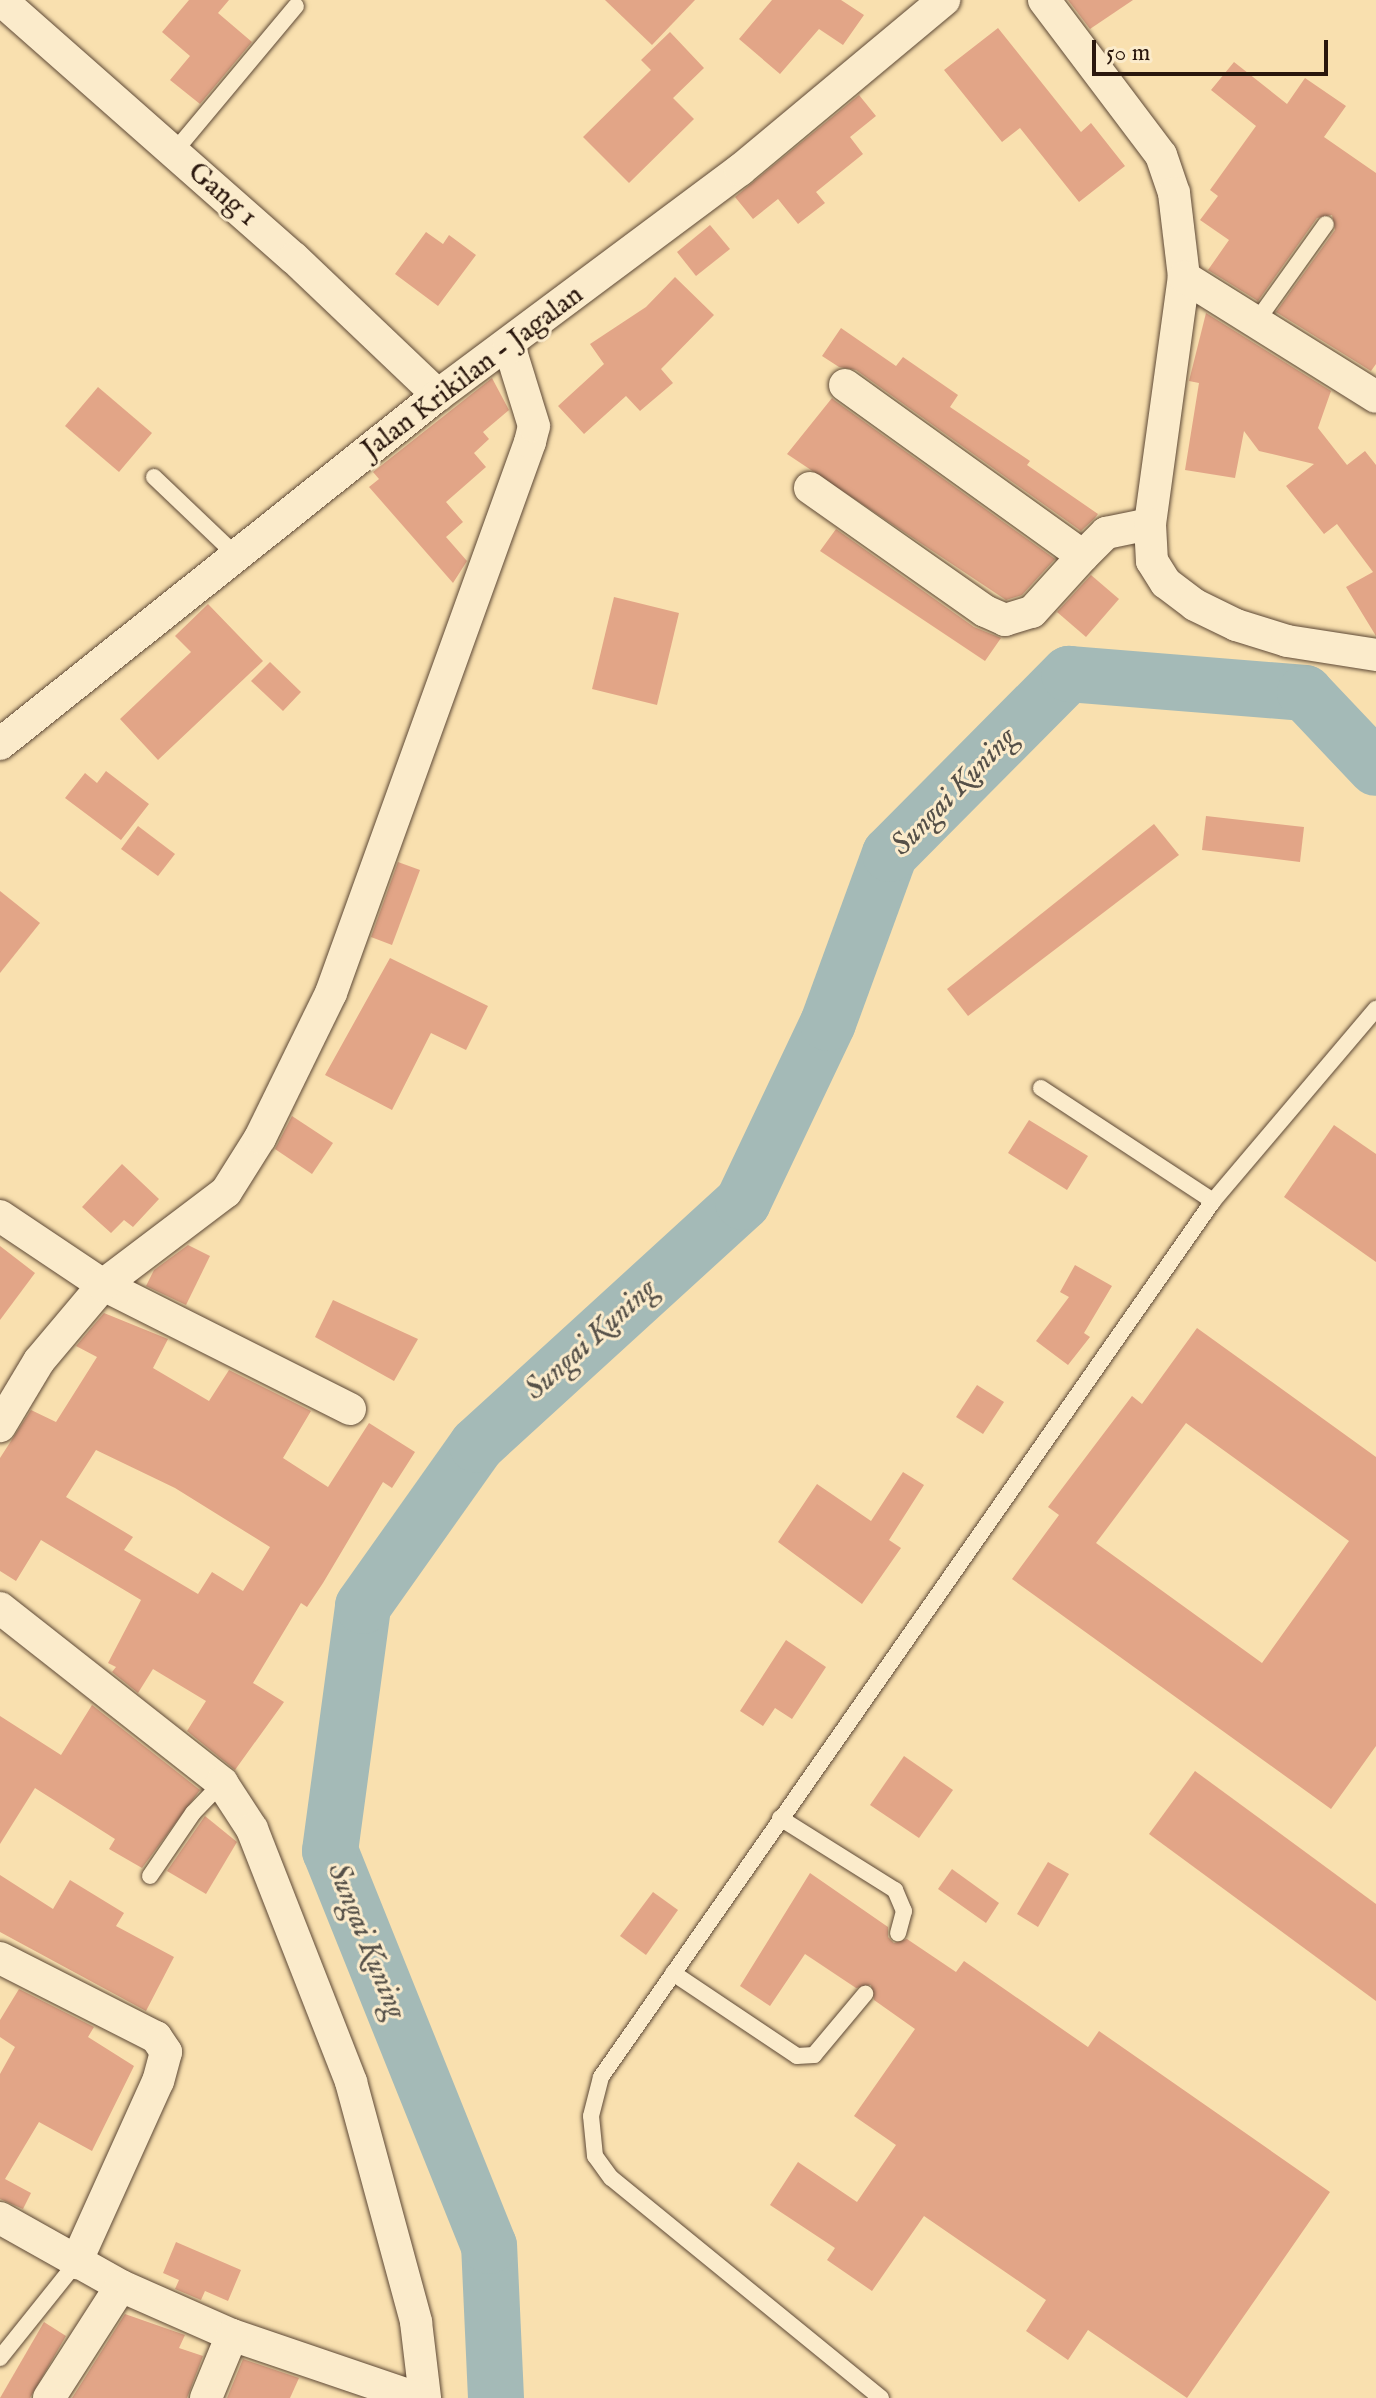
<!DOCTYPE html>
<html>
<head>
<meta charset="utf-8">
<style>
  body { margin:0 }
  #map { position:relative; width:1376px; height:2398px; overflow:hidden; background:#f9e0af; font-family:"IM FELL English",serif }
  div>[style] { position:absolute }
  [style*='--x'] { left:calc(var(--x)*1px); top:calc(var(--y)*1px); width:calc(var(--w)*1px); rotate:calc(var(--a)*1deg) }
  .river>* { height:56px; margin:-28px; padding:0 28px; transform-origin:28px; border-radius:28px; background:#a4bab7 }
  .building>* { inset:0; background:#e2a587 }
  .roads { filter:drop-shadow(0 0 2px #5e4936) drop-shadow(0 0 2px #5e4936) }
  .service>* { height:16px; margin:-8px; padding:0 8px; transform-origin:8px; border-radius:8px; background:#fbebcb }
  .minor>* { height:32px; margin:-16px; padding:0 16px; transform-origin:16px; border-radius:16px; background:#fbebcb }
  span { translate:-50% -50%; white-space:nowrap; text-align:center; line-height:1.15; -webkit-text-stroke:6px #fbebcb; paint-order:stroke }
  .street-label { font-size:28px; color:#2a170d }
  .water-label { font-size:30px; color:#555048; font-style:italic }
  .scale { position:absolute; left:1092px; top:40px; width:236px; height:36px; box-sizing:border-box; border:4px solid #2a170d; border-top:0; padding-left:10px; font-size:24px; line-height:28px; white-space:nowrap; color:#2a170d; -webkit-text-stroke:6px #fbebcb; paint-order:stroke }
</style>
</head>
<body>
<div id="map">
  <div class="river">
    <div style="--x:496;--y:2398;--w:152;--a:-92.6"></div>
    <div style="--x:489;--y:2246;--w:426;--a:-111.9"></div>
    <div style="--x:330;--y:1851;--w:247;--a:-82.3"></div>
    <div style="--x:363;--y:1606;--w:197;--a:-54.7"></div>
    <div style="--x:477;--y:1445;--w:360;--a:-42.4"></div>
    <div style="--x:743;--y:1202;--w:198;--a:-64.6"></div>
    <div style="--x:828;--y:1023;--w:180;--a:-69.9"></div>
    <div style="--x:890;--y:854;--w:254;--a:-45.2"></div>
    <div style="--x:1069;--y:674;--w:237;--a:4.6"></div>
    <div style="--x:1305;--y:693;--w:103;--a:46.6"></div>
  </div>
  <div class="building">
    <div style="clip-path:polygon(189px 0,229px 0,218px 13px,252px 42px,200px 104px,170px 80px,190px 56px,162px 32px)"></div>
    <div style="clip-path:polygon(605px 0,695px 0,652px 45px)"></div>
    <div style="clip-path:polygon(772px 0,841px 0,864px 15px,843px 45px,819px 29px,780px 74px,739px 39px)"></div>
    <div style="clip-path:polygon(1068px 0,1133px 0,1090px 29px)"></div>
    <div style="clip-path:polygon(998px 28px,1081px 132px,1091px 123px,1125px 166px,1079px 202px,1020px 128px,1002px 142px,944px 70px)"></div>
    <div style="clip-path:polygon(670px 32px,704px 68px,673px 98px,694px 119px,629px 183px,583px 137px,651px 70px,641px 60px)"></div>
    <div style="clip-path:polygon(1234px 62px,1287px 104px,1305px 78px,1346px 106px,1324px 137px,1376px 173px,1376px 364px,1371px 371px,1276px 312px,1335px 230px,1332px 215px,1317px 218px,1258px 301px,1208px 270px,1229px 240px,1200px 220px,1218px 196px,1210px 190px,1256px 126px,1211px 90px)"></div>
    <div style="clip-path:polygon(859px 95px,876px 116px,850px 137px,863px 154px,816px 192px,825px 203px,798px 224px,778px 199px,753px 219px,735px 197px)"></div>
    <div style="clip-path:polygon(710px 225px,730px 249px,696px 276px,677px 252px)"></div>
    <div style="clip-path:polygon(426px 232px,443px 244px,449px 235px,476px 255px,438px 306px,395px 274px)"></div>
    <div style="clip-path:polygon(675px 277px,714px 315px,661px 369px,673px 383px,640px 411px,626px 396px,584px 434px,558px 406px,604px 364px,590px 344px,646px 307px)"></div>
    <div style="clip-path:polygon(1206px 313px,1331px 391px,1318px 428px,1347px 465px,1365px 451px,1376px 465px,1376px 636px,1346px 587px,1373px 572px,1337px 524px,1324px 534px,1286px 486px,1314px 464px,1259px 451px,1244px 431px,1235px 478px,1185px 470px,1199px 383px,1189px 381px)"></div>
    <div style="clip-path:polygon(841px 328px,896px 366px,903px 357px,958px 395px,950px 407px,1030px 461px,1027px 465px,1098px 514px,1095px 518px,1081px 531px,856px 370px,839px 367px,822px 356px)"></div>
    <div style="clip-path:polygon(492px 378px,509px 410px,483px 432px,489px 439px,474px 453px,486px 467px,446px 502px,463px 522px,446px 537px,467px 561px,453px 583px,369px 487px,379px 479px,373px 472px)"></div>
    <div style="clip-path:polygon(98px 387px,152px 433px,119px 472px,65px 426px)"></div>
    <div style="clip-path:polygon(832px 398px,834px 400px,1055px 559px,1022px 595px,1006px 600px,787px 454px)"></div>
    <div style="clip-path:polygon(836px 529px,974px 627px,1001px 638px,985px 661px,820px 551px)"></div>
    <div style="clip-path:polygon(1091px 575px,1119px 599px,1086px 637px,1057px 612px)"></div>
    <div style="clip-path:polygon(614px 597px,679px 613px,657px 705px,592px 689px)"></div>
    <div style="clip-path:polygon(208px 604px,263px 661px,158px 760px,120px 719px,191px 652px,175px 636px)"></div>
    <div style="clip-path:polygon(270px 662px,301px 692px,283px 711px,251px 681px)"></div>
    <div style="clip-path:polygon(106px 771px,149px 804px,121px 840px,65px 798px,85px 773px,97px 783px)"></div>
    <div style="clip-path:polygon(1206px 816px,1304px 827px,1300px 862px,1202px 850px)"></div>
    <div style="clip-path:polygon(1154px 824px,1179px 855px,968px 1016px,947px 989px)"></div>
    <div style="clip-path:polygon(138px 826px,175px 854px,158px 876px,121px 849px)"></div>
    <div style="clip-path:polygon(398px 862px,420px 870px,392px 945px,371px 937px)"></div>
    <div style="clip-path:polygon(0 891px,40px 923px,0 973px)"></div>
    <div style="clip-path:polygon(390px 958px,488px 1006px,466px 1050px,431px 1033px,392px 1110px,325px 1075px)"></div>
    <div style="clip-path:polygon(292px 1116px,333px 1143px,312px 1174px,275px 1149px)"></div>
    <div style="clip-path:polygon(1029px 1120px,1088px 1156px,1067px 1190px,1008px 1153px)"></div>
    <div style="clip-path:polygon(1334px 1125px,1376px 1154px,1376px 1262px,1284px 1197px)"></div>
    <div style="clip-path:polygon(122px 1164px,159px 1199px,133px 1227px,124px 1220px,111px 1233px,82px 1207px)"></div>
    <div style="clip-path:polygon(188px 1245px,210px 1256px,186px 1305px,146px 1286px,154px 1270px)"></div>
    <div style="clip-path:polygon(0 1246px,35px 1273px,0 1320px)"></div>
    <div style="clip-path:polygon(1075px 1265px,1112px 1286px,1084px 1333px,1090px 1337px,1068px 1365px,1036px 1341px,1069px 1297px,1060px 1292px)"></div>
    <div style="clip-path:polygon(333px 1300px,418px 1339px,394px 1381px,315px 1337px)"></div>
    <div style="clip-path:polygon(evenodd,104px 1313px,168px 1339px,153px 1368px,209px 1401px,229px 1370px,311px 1411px,283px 1458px,328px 1487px,369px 1423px,415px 1452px,392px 1488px,383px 1482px,323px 1583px,307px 1607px,301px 1603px,253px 1683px,284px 1702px,235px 1770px,187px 1731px,206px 1701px,153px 1669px,138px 1693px,112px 1672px,116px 1667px,108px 1663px,141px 1600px,41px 1540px,16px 1581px,0 1571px,0 1458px,31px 1410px,56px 1422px,97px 1357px,76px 1346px,104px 1313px,96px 1450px,175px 1488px,270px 1547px,243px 1591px,212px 1572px,198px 1594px,124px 1550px,133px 1537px,66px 1497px,96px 1450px)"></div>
    <div style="clip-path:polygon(evenodd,1197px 1328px,1376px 1457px,1376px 1746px,1331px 1809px,1012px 1579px,1059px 1515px,1048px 1507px,1132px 1396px,1142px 1404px,1197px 1328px,1186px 1423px,1349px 1541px,1262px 1663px,1096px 1543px,1186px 1423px)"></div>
    <div style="clip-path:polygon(977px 1385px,1004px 1402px,983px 1434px,956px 1417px)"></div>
    <div style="clip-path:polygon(903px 1472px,924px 1485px,889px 1540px,901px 1548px,862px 1604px,778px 1542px,817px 1484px,871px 1521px)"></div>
    <div style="clip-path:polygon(786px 1640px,826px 1667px,792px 1719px,775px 1708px,763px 1726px,740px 1711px)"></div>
    <div style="clip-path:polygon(92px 1705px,200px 1790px,142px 1868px,109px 1849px,115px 1839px,35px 1788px,0 1844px,0 1716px,61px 1755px)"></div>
    <div style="clip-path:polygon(904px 1756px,953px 1790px,919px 1838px,870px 1805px)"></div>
    <div style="clip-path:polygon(1195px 1771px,1376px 1904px,1376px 2001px,1149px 1834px)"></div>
    <div style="clip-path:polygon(205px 1816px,237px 1842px,206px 1894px,167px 1871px)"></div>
    <div style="clip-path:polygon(1048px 1862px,1069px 1874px,1038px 1927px,1017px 1914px)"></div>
    <div style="clip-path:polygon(952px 1869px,999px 1903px,986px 1923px,938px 1889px)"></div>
    <div style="clip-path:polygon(810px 1873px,888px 1927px,888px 1937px,894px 1943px,907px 1939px,956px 1972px,964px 1961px,1088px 2047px,1099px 2031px,1330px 2192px,1187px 2398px,1088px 2330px,1068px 2360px,1026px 2331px,1046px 2300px,924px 2216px,872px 2291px,827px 2260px,835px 2248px,770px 2205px,798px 2162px,857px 2202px,896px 2145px,854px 2116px,915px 2029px,874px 2000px,871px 1985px,856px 1988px,805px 1954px,770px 2006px,740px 1986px)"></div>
    <div style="clip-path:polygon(0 1875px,53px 1909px,70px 1880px,124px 1913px,116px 1926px,174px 1957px,146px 2011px,0 1932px)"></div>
    <div style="clip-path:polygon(653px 1892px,678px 1910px,646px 1955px,620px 1936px)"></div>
    <div style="clip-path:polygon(19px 1989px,94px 2027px,88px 2037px,134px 2066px,92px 2151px,39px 2122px,5px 2179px,31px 2193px,23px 2209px,0 2199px,0 2074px,15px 2047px,0 2037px,0 2020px)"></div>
    <div style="clip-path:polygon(176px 2242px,241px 2270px,228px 2301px,205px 2291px,201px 2300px,175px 2289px,179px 2280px,163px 2273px)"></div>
    <div style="clip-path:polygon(125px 2314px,185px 2335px,179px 2348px,203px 2356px,187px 2398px,72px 2398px)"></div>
    <div style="clip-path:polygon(44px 2322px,66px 2336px,30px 2398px,0 2398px)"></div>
    <div style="clip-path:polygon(243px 2359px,299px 2378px,290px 2398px,227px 2398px)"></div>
  </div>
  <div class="roads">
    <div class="service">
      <div style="--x:174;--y:152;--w:190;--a:-50.1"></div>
      <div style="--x:1256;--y:322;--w:120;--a:-54.5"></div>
      <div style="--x:154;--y:477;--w:113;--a:43.6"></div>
      <div style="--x:1041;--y:1088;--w:206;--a:33.3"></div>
      <div style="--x:780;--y:1818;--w:136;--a:32.1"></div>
      <div style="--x:895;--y:1890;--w:23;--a:67"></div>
      <div style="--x:904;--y:1911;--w:23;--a:105"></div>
      <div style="--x:150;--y:1876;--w:76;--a:-55.7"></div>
      <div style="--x:193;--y:1813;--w:42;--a:-46"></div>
      <div style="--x:673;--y:1973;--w:149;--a:33.8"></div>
      <div style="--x:797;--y:2056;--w:17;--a:-3"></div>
      <div style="--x:814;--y:2055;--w:80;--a:-50.1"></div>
      <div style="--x:0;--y:2358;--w:122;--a:-51.3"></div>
      <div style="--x:881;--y:2398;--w:348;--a:-140.8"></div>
      <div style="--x:611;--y:2178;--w:27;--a:-126"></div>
      <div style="--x:595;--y:2156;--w:40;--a:-95.7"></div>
      <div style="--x:591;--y:2116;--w:40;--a:-75.6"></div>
      <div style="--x:601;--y:2077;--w:1069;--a:-55.06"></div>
      <div style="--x:1213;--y:1201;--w:252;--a:-49.7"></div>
    </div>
    <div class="minor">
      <div style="--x:1;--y:0;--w:390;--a:41.4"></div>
      <div style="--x:294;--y:258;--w:199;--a:43.6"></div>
      <div style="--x:1044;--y:0;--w:194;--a:53"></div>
      <div style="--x:1161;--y:155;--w:40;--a:71.1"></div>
      <div style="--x:1174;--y:193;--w:85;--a:83.2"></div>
      <div style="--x:845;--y:385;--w:293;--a:35.7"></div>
      <div style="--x:1083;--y:556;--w:33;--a:-45"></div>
      <div style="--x:1106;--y:533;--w:45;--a:-11.6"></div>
      <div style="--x:1150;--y:524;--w:249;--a:-82.2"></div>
      <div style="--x:1184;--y:277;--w:226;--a:32"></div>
      <div style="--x:810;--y:488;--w:214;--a:35.1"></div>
      <div style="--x:985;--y:611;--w:22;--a:24"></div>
      <div style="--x:1005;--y:620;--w:28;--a:-17"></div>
      <div style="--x:1032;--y:612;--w:76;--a:-47.7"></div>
      <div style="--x:1150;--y:524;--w:37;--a:87"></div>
      <div style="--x:1152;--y:561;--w:26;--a:58"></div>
      <div style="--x:1166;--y:583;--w:36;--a:37"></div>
      <div style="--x:1195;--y:605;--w:46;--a:26"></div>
      <div style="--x:1236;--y:625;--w:53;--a:17.4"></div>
      <div style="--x:1287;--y:641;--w:90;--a:8.9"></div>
      <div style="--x:0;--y:744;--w:560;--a:-38.55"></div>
      <div style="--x:438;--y:395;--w:377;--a:-36.7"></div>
      <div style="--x:740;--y:170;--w:266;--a:-39.8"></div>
      <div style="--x:0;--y:1216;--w:124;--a:33.8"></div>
      <div style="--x:103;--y:1285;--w:99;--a:130.1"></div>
      <div style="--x:39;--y:1361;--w:76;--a:121"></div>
      <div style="--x:350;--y:1409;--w:276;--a:-153.3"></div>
      <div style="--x:103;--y:1285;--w:154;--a:-37.1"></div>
      <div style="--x:226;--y:1192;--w:64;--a:-57.8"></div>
      <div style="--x:260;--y:1138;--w:161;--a:-63.9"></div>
      <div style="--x:331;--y:993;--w:586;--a:-70.14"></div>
      <div style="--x:530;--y:442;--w:16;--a:-76"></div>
      <div style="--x:534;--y:426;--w:85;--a:-107.2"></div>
      <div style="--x:0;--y:1608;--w:283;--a:38.2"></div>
      <div style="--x:222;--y:1783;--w:55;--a:56.9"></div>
      <div style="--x:252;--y:1829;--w:272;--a:68.6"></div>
      <div style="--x:351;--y:2082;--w:249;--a:74.8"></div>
      <div style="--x:416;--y:2322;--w:77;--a:83.2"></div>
      <div style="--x:0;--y:1958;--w:175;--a:26.9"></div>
      <div style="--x:156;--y:2037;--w:18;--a:56"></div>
      <div style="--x:166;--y:2052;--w:30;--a:105"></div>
      <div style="--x:158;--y:2081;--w:200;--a:114.3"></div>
      <div style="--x:0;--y:2218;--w:139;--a:29.3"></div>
      <div style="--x:121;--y:2286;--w:121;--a:23.8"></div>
      <div style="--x:232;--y:2335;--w:195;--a:18.8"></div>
      <div style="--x:49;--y:2398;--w:133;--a:-57.3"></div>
      <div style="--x:206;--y:2398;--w:68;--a:-67.6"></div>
    </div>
  </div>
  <div class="street-label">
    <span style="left:222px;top:195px;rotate:41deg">Gang 1</span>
    <span style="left:473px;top:373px;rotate:-37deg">Jalan Krikilan - Jagalan</span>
  </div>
  <div class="water-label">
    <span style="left:954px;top:792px;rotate:-46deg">Sungai Kuning</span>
    <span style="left:591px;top:1340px;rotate:-42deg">Sungai Kuning</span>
    <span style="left:366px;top:1941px;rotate:68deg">Sungai Kuning</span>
  </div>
  <div class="scale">50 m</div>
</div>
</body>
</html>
